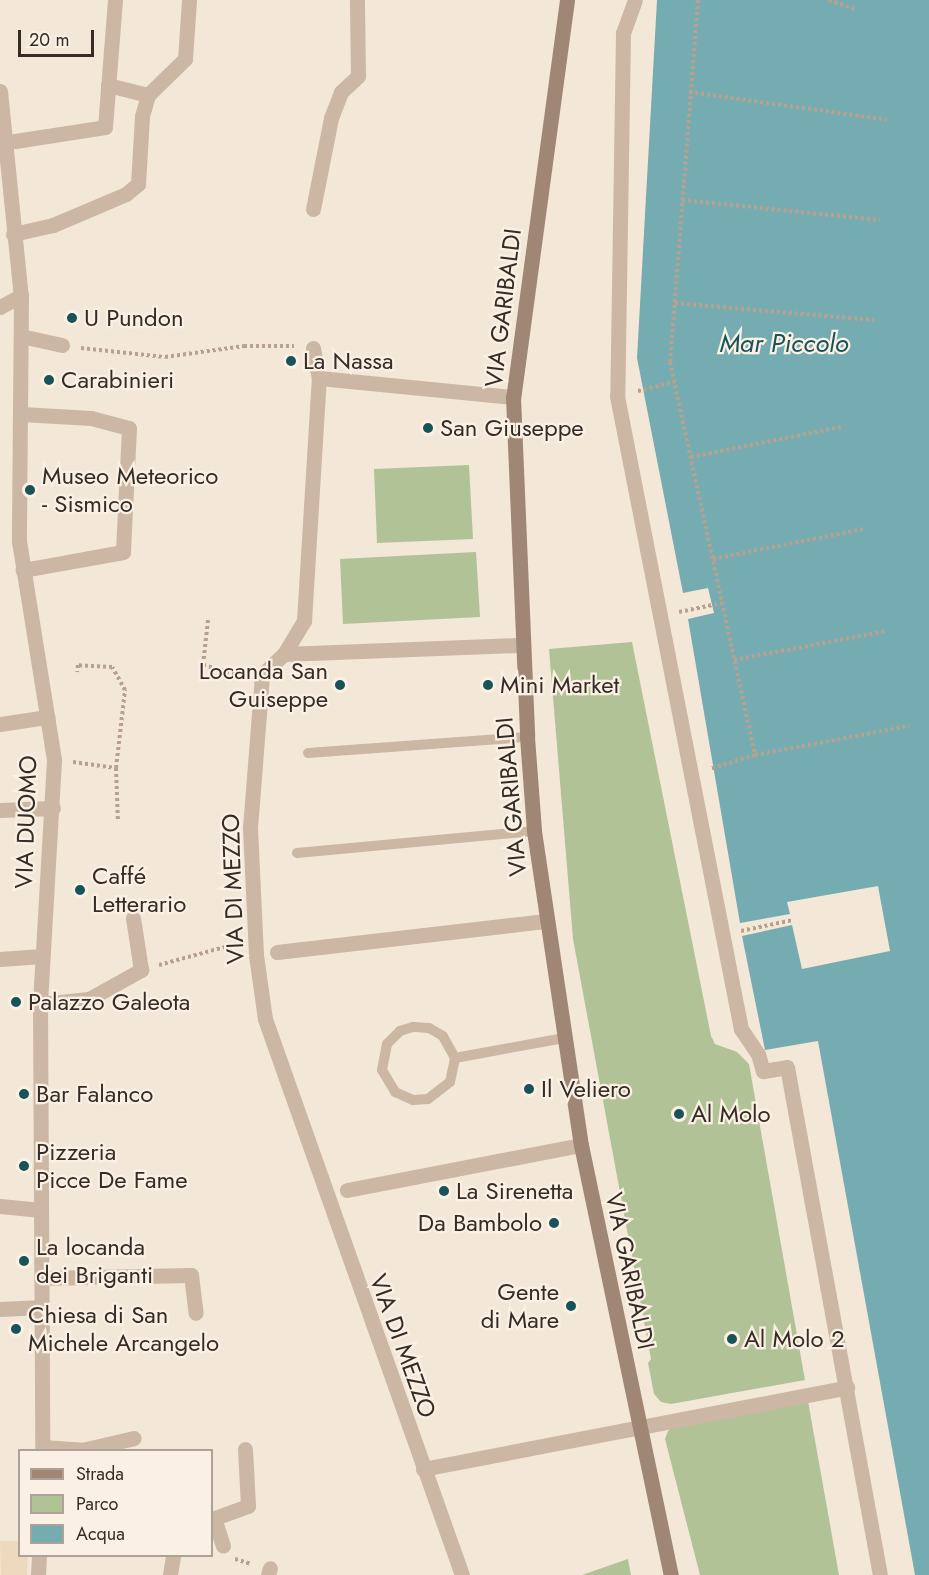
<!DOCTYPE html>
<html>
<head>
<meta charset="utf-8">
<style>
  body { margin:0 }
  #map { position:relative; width:929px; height:1575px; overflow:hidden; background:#f3e7d8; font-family:Jost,sans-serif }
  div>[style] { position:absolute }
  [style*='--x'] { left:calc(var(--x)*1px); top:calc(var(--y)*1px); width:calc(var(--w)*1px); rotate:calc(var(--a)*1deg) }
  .green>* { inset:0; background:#b2c297 }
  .plaza>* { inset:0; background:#ecd9be }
  .water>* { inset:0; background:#75acb1 }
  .path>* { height:4px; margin-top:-2px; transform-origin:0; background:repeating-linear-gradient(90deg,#b7a18e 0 3px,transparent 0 6px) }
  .lane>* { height:10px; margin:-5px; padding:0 5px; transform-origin:5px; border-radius:5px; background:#cbb7a3 }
  .street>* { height:15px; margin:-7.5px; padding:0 7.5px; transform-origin:7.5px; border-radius:7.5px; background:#cbb7a3 }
  .secondary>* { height:15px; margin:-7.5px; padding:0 7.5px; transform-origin:7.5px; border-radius:7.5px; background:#9f8675 }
  .dots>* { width:16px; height:16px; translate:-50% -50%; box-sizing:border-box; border:3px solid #faf1e4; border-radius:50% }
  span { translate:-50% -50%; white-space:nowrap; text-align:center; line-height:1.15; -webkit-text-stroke:4.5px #faf1e4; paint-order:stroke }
  .street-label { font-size:24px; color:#362c26 }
  .poi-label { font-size:24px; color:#362c26 }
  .left { translate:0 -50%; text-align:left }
  .right { translate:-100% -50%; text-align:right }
  .water-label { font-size:26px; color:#19535a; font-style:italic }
  .legend { position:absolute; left:18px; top:1449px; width:195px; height:108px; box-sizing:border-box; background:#faf1e4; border:2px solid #aca298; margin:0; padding:8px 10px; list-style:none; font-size:18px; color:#362c26 }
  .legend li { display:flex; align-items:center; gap:12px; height:30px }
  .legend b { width:30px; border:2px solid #aca298 }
  .scale { position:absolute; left:18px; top:30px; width:76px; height:27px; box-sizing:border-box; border:3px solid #362c26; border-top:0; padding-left:8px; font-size:18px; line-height:21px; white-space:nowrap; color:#362c26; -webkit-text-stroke:4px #faf1e4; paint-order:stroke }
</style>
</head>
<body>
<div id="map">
  <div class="green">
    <div style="clip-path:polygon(469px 465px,473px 539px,377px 543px,374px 469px)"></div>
    <div style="clip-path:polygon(476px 552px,480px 617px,343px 624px,340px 559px)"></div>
    <div style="clip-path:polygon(632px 642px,711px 1036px,715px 1044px,737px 1052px,749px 1064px,805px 1380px,671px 1404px,661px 1402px,654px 1394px,648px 1363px,651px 1359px,573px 939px,549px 649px)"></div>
    <div style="clip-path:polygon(808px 1401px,839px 1575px,700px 1575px,665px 1439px,668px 1431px,676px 1424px)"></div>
    <div style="clip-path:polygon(628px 1559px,631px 1575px,582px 1575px)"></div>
  </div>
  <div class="plaza">
    <div style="clip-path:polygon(19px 1527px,20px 1556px,28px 1556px,27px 1575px,1px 1575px,0 1541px,18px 1541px)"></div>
  </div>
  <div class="water">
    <div style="clip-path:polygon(657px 0,929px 0,929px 1575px,915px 1575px,818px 1041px,765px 1050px,742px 936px,792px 925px,802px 969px,890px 951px,878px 886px,787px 902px,790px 914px,740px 923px,688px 619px,714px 613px,708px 588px,683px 593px,637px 358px)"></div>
  </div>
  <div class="path">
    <div style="--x:698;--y:0;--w:363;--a:94.4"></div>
    <div style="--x:670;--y:362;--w:402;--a:77.8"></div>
    <div style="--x:755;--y:755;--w:47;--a:162.7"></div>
    <div style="--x:829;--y:0;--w:27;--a:20"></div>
    <div style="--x:689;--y:92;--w:200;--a:8"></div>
    <div style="--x:682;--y:200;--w:199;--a:5.8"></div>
    <div style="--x:675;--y:303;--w:200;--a:4.9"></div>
    <div style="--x:81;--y:348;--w:84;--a:6.1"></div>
    <div style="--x:165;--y:357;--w:80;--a:-7.9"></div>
    <div style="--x:244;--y:346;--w:50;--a:0"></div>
    <div style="--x:638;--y:391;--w:38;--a:-14"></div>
    <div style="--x:691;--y:457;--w:153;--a:-11.3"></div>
    <div style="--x:713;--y:559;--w:153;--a:-11.3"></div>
    <div style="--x:679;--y:612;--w:44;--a:-11.8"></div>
    <div style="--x:208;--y:620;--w:45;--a:96.3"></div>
    <div style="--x:203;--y:665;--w:41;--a:15.4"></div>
    <div style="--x:734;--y:660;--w:155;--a:-10.8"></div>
    <div style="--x:755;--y:755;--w:157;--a:-10.7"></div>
    <div style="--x:73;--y:762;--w:43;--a:7.9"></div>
    <div style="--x:116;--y:768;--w:79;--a:-83.4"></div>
    <div style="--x:125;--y:690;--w:26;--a:-119"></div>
    <div style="--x:112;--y:667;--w:34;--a:-177"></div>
    <div style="--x:78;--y:665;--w:7;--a:98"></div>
    <div style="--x:116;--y:768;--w:54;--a:87.9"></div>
    <div style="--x:741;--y:931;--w:53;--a:-11.9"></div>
    <div style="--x:159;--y:965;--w:80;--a:-15.3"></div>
    <div style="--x:235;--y:1559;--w:17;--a:17"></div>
  </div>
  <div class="lane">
    <div style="--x:308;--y:753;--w:220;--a:-4.2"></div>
    <div style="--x:297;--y:853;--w:238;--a:-5.3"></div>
    <div style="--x:455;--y:1058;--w:25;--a:-119"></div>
    <div style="--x:443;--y:1036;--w:16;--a:-150"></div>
    <div style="--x:429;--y:1028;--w:16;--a:-176"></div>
    <div style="--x:413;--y:1027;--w:14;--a:163"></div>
    <div style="--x:400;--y:1031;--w:18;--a:135"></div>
    <div style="--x:387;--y:1044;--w:26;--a:101"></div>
    <div style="--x:382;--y:1070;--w:26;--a:59"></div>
    <div style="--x:395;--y:1092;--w:20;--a:24"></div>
    <div style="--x:413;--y:1100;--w:15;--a:-4"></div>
    <div style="--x:428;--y:1099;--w:28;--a:-38"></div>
    <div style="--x:450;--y:1082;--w:25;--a:-78"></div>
    <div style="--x:455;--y:1058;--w:111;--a:-10.4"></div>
  </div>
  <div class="street">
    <div style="--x:635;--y:0;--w:35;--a:110"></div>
    <div style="--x:623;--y:33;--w:363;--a:90.9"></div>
    <div style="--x:617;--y:396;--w:645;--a:78.92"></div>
    <div style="--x:741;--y:1029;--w:30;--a:56"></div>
    <div style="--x:758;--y:1054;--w:18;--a:74"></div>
    <div style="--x:763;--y:1071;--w:24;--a:-9"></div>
    <div style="--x:787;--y:1067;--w:516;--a:79.63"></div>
    <div style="--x:108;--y:85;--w:41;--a:14"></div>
    <div style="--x:0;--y:91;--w:206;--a:84.2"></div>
    <div style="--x:21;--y:296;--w:245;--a:90.5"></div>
    <div style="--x:19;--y:541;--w:222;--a:80.9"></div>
    <div style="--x:54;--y:760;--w:244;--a:93.3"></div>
    <div style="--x:40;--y:1004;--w:446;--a:89.7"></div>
    <div style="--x:15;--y:141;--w:91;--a:-8.8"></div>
    <div style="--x:105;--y:127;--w:127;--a:-85.5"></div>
    <div style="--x:313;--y:209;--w:93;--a:-78.8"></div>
    <div style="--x:331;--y:118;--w:28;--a:-69"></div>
    <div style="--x:341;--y:92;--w:23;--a:-43"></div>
    <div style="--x:358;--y:76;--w:76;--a:-90.8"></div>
    <div style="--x:13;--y:234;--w:41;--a:-12.7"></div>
    <div style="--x:53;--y:225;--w:79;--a:-23"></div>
    <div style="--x:126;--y:194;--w:16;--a:-40"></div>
    <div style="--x:138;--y:184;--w:68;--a:-86.6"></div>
    <div style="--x:142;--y:116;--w:22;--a:-74"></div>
    <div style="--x:148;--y:95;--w:52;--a:-44.2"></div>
    <div style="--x:185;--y:59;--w:59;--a:-86.1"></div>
    <div style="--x:0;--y:307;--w:24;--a:-28"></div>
    <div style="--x:21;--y:336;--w:42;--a:12.4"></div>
    <div style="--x:313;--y:348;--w:31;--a:79"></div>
    <div style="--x:21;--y:414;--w:70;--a:3.3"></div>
    <div style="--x:91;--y:418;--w:39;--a:15"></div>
    <div style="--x:129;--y:428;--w:124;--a:92.8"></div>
    <div style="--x:123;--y:552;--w:102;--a:169.8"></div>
    <div style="--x:284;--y:654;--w:238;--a:-2.2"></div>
    <div style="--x:0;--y:724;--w:48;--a:-8.5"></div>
    <div style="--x:0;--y:810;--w:53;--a:-2.2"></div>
    <div style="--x:277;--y:952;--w:271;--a:-6.6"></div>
    <div style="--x:0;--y:959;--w:42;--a:-4.1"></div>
    <div style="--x:40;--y:1004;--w:49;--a:-5.8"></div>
    <div style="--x:89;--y:999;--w:60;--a:-29.1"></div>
    <div style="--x:141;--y:970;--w:53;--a:-98.7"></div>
    <div style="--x:347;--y:1190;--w:238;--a:-10.9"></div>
    <div style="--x:0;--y:1206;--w:41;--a:5.6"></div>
    <div style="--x:41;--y:1278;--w:150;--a:-1.1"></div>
    <div style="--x:191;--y:1275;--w:38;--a:83"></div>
    <div style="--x:0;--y:1309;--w:42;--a:-2.7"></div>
    <div style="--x:43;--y:1447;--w:39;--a:4"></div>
    <div style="--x:82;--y:1450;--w:53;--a:-13"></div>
    <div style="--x:423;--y:1469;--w:432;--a:-10.9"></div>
    <div style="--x:214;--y:1518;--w:29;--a:72"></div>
    <div style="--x:212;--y:1519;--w:38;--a:-20"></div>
    <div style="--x:248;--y:1506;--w:57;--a:-93"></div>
    <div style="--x:38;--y:1575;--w:19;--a:-87"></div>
    <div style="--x:170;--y:1575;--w:19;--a:-81"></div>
    <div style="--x:268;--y:1575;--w:7;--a:-74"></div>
    <div style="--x:462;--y:1575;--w:590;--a:-109.51"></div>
    <div style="--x:265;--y:1019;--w:65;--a:-98"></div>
    <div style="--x:256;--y:955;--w:127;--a:-92.7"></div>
    <div style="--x:250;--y:828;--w:153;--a:-85.5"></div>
    <div style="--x:262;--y:675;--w:30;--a:-44"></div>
    <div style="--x:284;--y:654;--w:39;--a:-59"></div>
    <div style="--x:304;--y:621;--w:243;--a:-86.5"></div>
    <div style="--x:319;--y:378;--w:195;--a:5.6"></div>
  </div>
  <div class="secondary">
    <div style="--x:567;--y:0;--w:401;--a:97.7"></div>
    <div style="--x:513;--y:397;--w:340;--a:87.6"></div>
    <div style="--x:527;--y:737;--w:94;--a:85.7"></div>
    <div style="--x:534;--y:831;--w:317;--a:81.5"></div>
    <div style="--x:581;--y:1145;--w:439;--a:78.2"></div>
  </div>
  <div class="dots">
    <div style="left:72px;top:318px;background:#19535a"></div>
    <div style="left:291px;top:361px;background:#19535a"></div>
    <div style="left:49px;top:380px;background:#19535a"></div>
    <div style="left:428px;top:428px;background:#19535a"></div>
    <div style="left:30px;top:490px;background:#19535a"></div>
    <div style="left:340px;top:685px;background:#19535a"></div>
    <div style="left:488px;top:685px;background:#19535a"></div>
    <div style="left:80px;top:890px;background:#19535a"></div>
    <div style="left:16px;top:1002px;background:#19535a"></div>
    <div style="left:529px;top:1089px;background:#19535a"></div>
    <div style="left:24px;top:1094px;background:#19535a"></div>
    <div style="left:679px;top:1114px;background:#19535a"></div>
    <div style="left:24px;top:1166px;background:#19535a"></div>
    <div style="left:444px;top:1191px;background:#19535a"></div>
    <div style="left:554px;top:1223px;background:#19535a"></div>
    <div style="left:24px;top:1261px;background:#19535a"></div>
    <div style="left:571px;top:1306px;background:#19535a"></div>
    <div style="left:16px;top:1329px;background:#19535a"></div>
    <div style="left:732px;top:1339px;background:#19535a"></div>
  </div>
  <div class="street-label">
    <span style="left:503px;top:308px;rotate:-83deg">VIA GARIBALDI</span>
    <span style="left:511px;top:797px;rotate:-95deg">VIA GARIBALDI</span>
    <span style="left:26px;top:822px;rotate:-88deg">VIA DUOMO</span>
    <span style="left:233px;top:889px;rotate:-92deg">VIA DI MEZZO</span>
    <span style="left:630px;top:1271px;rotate:78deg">VIA GARIBALDI</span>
    <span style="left:403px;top:1346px;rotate:70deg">VIA DI MEZZO</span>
  </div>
  <div class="poi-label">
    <span class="left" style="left:84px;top:318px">U Pundon</span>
    <span class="left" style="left:303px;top:361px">La Nassa</span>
    <span class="left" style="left:61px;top:380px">Carabinieri</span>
    <span class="left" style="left:440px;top:428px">San Giuseppe</span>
    <span class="left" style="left:42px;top:490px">Museo Meteorico<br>- Sismico</span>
    <span class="right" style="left:328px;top:685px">Locanda San<br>Guiseppe</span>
    <span class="left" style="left:500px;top:685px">Mini Market</span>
    <span class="left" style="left:92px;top:890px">Caffé<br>Letterario</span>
    <span class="left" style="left:28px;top:1002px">Palazzo Galeota</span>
    <span class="left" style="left:541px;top:1089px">Il Veliero</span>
    <span class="left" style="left:36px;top:1094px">Bar Falanco</span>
    <span class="left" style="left:691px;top:1114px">Al Molo</span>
    <span class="left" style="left:36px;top:1166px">Pizzeria<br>Picce De Fame</span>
    <span class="left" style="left:456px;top:1191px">La Sirenetta</span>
    <span class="right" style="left:542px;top:1223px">Da Bambolo</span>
    <span class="left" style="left:36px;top:1261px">La locanda<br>dei Briganti</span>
    <span class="right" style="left:559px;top:1306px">Gente<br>di Mare</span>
    <span class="left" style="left:28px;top:1329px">Chiesa di San<br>Michele Arcangelo</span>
    <span class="left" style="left:744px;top:1339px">Al Molo 2</span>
  </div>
  <div class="water-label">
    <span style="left:784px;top:344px">Mar Piccolo</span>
  </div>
  <ul class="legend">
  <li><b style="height:8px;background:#9f8675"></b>Strada</li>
  <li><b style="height:16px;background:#b2c297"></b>Parco</li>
  <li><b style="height:16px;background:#75acb1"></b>Acqua</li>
  </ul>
  <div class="scale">20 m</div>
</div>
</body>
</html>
